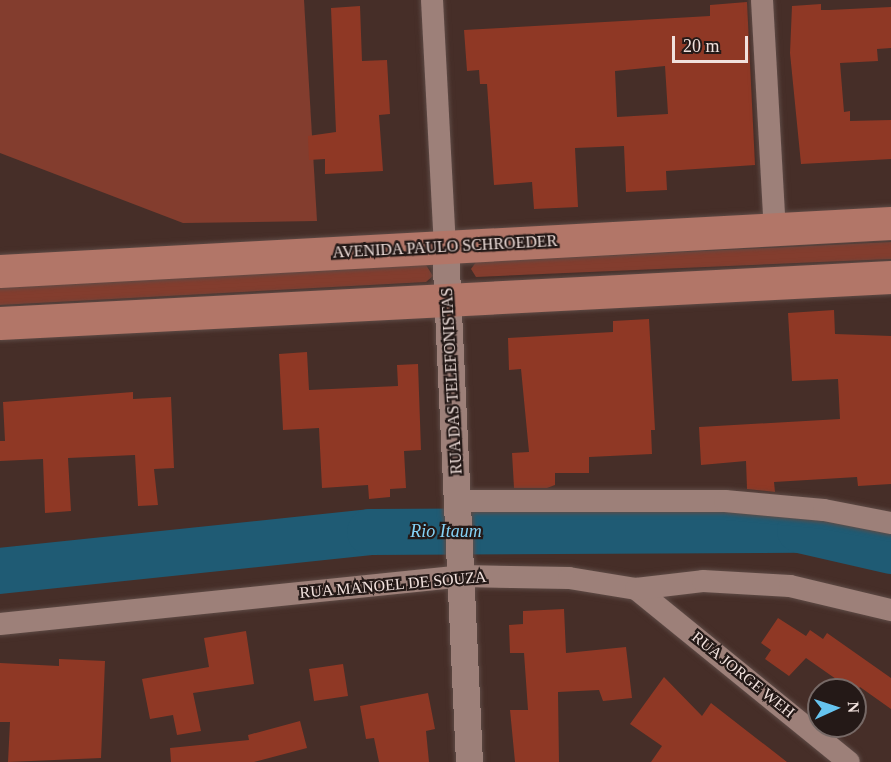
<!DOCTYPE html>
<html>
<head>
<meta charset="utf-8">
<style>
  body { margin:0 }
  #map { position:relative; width:891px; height:762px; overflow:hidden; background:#462e28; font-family:"Times New Roman",serif }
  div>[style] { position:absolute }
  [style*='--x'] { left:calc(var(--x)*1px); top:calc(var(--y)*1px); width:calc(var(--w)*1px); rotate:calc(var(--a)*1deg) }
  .green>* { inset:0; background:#833d2e }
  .river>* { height:46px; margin:-23px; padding:0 23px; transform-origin:23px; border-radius:23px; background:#1f5b74 }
  .building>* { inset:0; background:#8f3825 }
  .roads { filter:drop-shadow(0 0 2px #5e4b46) drop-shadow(0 0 2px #5e4b46) }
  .minor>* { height:22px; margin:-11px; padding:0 11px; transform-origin:11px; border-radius:11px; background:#9d8079 }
  .tertiary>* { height:27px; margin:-13.5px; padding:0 13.5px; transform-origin:13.5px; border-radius:13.5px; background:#9d8079 }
  .primary>* { height:33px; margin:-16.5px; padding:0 16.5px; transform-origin:16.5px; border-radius:16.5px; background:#b27668 }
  span { translate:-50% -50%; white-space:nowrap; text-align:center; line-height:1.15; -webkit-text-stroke:4.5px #241917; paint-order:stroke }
  .street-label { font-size:16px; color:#f1e1dd }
  .water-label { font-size:18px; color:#85d2f6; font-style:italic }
  .north { position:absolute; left:807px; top:678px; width:60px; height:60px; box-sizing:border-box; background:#241917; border:2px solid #766966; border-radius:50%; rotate:87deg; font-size:16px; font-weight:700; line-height:24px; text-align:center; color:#f1e1dd }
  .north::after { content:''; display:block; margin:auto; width:21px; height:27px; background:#66c4ef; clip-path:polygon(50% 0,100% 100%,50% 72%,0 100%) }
  .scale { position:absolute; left:672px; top:36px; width:76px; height:27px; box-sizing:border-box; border:3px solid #f1e1dd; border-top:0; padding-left:8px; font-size:18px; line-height:21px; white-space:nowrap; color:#f1e1dd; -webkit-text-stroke:4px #241917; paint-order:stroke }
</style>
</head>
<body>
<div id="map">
  <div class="green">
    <div style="clip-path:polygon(0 0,304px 0,317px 221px,183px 223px,0 153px)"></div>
    <div style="clip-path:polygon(891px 242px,891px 259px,476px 277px,471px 269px,476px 262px)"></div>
    <div style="clip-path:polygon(426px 265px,433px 276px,426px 282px,0 305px,0 287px)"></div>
  </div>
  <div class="river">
    <div style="--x:0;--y:571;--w:372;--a:-6"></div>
    <div style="--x:370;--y:532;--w:430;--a:-0.3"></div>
    <div style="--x:800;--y:530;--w:93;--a:13"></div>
  </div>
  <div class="building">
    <div style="clip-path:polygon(evenodd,747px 2px,755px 165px,666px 171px,667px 190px,626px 192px,624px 146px,575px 148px,578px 207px,534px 209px,532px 182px,494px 185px,487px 84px,480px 84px,479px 70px,467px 71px,464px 30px,710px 16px,710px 5px,747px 2px,665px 66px,668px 114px,617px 117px,615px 71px,665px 66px)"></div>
    <div style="clip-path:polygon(821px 4px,821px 10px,829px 10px,891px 7px,891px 48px,877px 49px,878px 61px,840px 63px,844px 112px,850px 111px,850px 121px,891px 120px,891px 159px,801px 164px,790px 53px,792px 6px)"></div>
    <div style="clip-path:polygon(360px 6px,362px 61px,387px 60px,390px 114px,379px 115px,383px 171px,325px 174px,325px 159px,309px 160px,308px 136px,336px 132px,331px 8px)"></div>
    <div style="clip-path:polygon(834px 310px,835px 334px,891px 336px,891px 484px,858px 486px,857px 477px,774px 482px,775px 492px,747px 489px,746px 461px,701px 465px,699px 427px,840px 419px,838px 379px,792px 381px,788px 313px)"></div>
    <div style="clip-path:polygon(649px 319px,655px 430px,651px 430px,652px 454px,589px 457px,589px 473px,555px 473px,555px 485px,547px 488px,514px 488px,512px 453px,529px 452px,521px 369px,509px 370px,508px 338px,613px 332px,613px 321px)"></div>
    <div style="clip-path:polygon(307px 352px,309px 390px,398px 386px,397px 365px,418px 364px,421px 450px,404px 451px,406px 488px,390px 489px,390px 497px,369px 499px,368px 485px,322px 488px,319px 428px,283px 430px,279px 354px)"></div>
    <div style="clip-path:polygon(133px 392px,133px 399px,171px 397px,174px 468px,154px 469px,158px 505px,138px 506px,135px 455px,68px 458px,71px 511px,45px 513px,43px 459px,0 461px,0 441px,5px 441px,3px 402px)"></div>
    <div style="clip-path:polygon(564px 609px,566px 653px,626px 647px,632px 698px,603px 701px,599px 690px,558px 692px,559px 762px,515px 762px,510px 710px,528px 710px,524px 653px,510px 653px,509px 625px,523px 624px,523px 611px)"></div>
    <div style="clip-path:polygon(778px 618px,806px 636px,810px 630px,823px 639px,827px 633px,891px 678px,891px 709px,860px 687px,856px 693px,806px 658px,789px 676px,765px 659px,771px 650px,761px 643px)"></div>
    <div style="clip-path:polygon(246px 631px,254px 684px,193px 693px,201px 731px,177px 735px,173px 715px,150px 719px,142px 679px,209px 667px,204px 638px)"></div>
    <div style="clip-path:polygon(59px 659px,105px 661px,101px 758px,8px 762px,10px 722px,0 722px,0 663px,59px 666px)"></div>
    <div style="clip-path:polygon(343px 664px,348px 696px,314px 701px,309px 669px)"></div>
    <div style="clip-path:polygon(664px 677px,702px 716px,711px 703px,787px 762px,651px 762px,662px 746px,630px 724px)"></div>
    <div style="clip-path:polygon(428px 693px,435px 729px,426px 731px,429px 762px,379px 762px,374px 738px,366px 739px,360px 706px)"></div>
    <div style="clip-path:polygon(300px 721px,307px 748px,254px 762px,171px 762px,170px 748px,249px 740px,248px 735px)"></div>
  </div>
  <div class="roads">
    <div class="minor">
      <div style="--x:432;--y:0;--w:247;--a:87"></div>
      <div style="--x:762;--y:0;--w:230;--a:86.8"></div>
      <div style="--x:459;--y:501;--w:266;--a:0"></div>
      <div style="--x:725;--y:501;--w:99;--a:5.2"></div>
      <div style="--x:824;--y:510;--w:68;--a:11"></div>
      <div style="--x:636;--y:589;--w:274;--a:39.1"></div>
      <div style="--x:0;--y:624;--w:464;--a:-5.9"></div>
      <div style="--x:462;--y:576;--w:107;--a:1.1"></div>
      <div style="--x:569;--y:578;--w:68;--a:9.3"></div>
      <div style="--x:636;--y:589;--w:67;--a:-6.8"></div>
      <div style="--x:703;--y:581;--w:87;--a:3.3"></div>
      <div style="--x:790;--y:586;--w:104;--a:13.4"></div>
    </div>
    <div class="tertiary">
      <div style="--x:445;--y:247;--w:516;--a:87.33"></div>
    </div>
    <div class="primary">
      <div style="--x:0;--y:271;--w:892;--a:-3.08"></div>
      <div style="--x:0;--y:323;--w:892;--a:-2.96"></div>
    </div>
  </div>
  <div class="street-label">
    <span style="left:445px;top:247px;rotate:-3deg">AVENIDA PAULO SCHROEDER</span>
    <span style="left:452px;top:381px;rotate:-93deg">RUA DAS TELEFONISTAS</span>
    <span style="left:393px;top:585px;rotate:-5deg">RUA MANOEL DE SOUZA</span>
    <span style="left:743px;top:675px;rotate:39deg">RUA JORGE WEH</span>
  </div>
  <div class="water-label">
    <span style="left:446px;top:531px">Rio Itaum</span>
  </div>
  <div class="north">N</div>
  <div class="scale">20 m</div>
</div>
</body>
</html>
